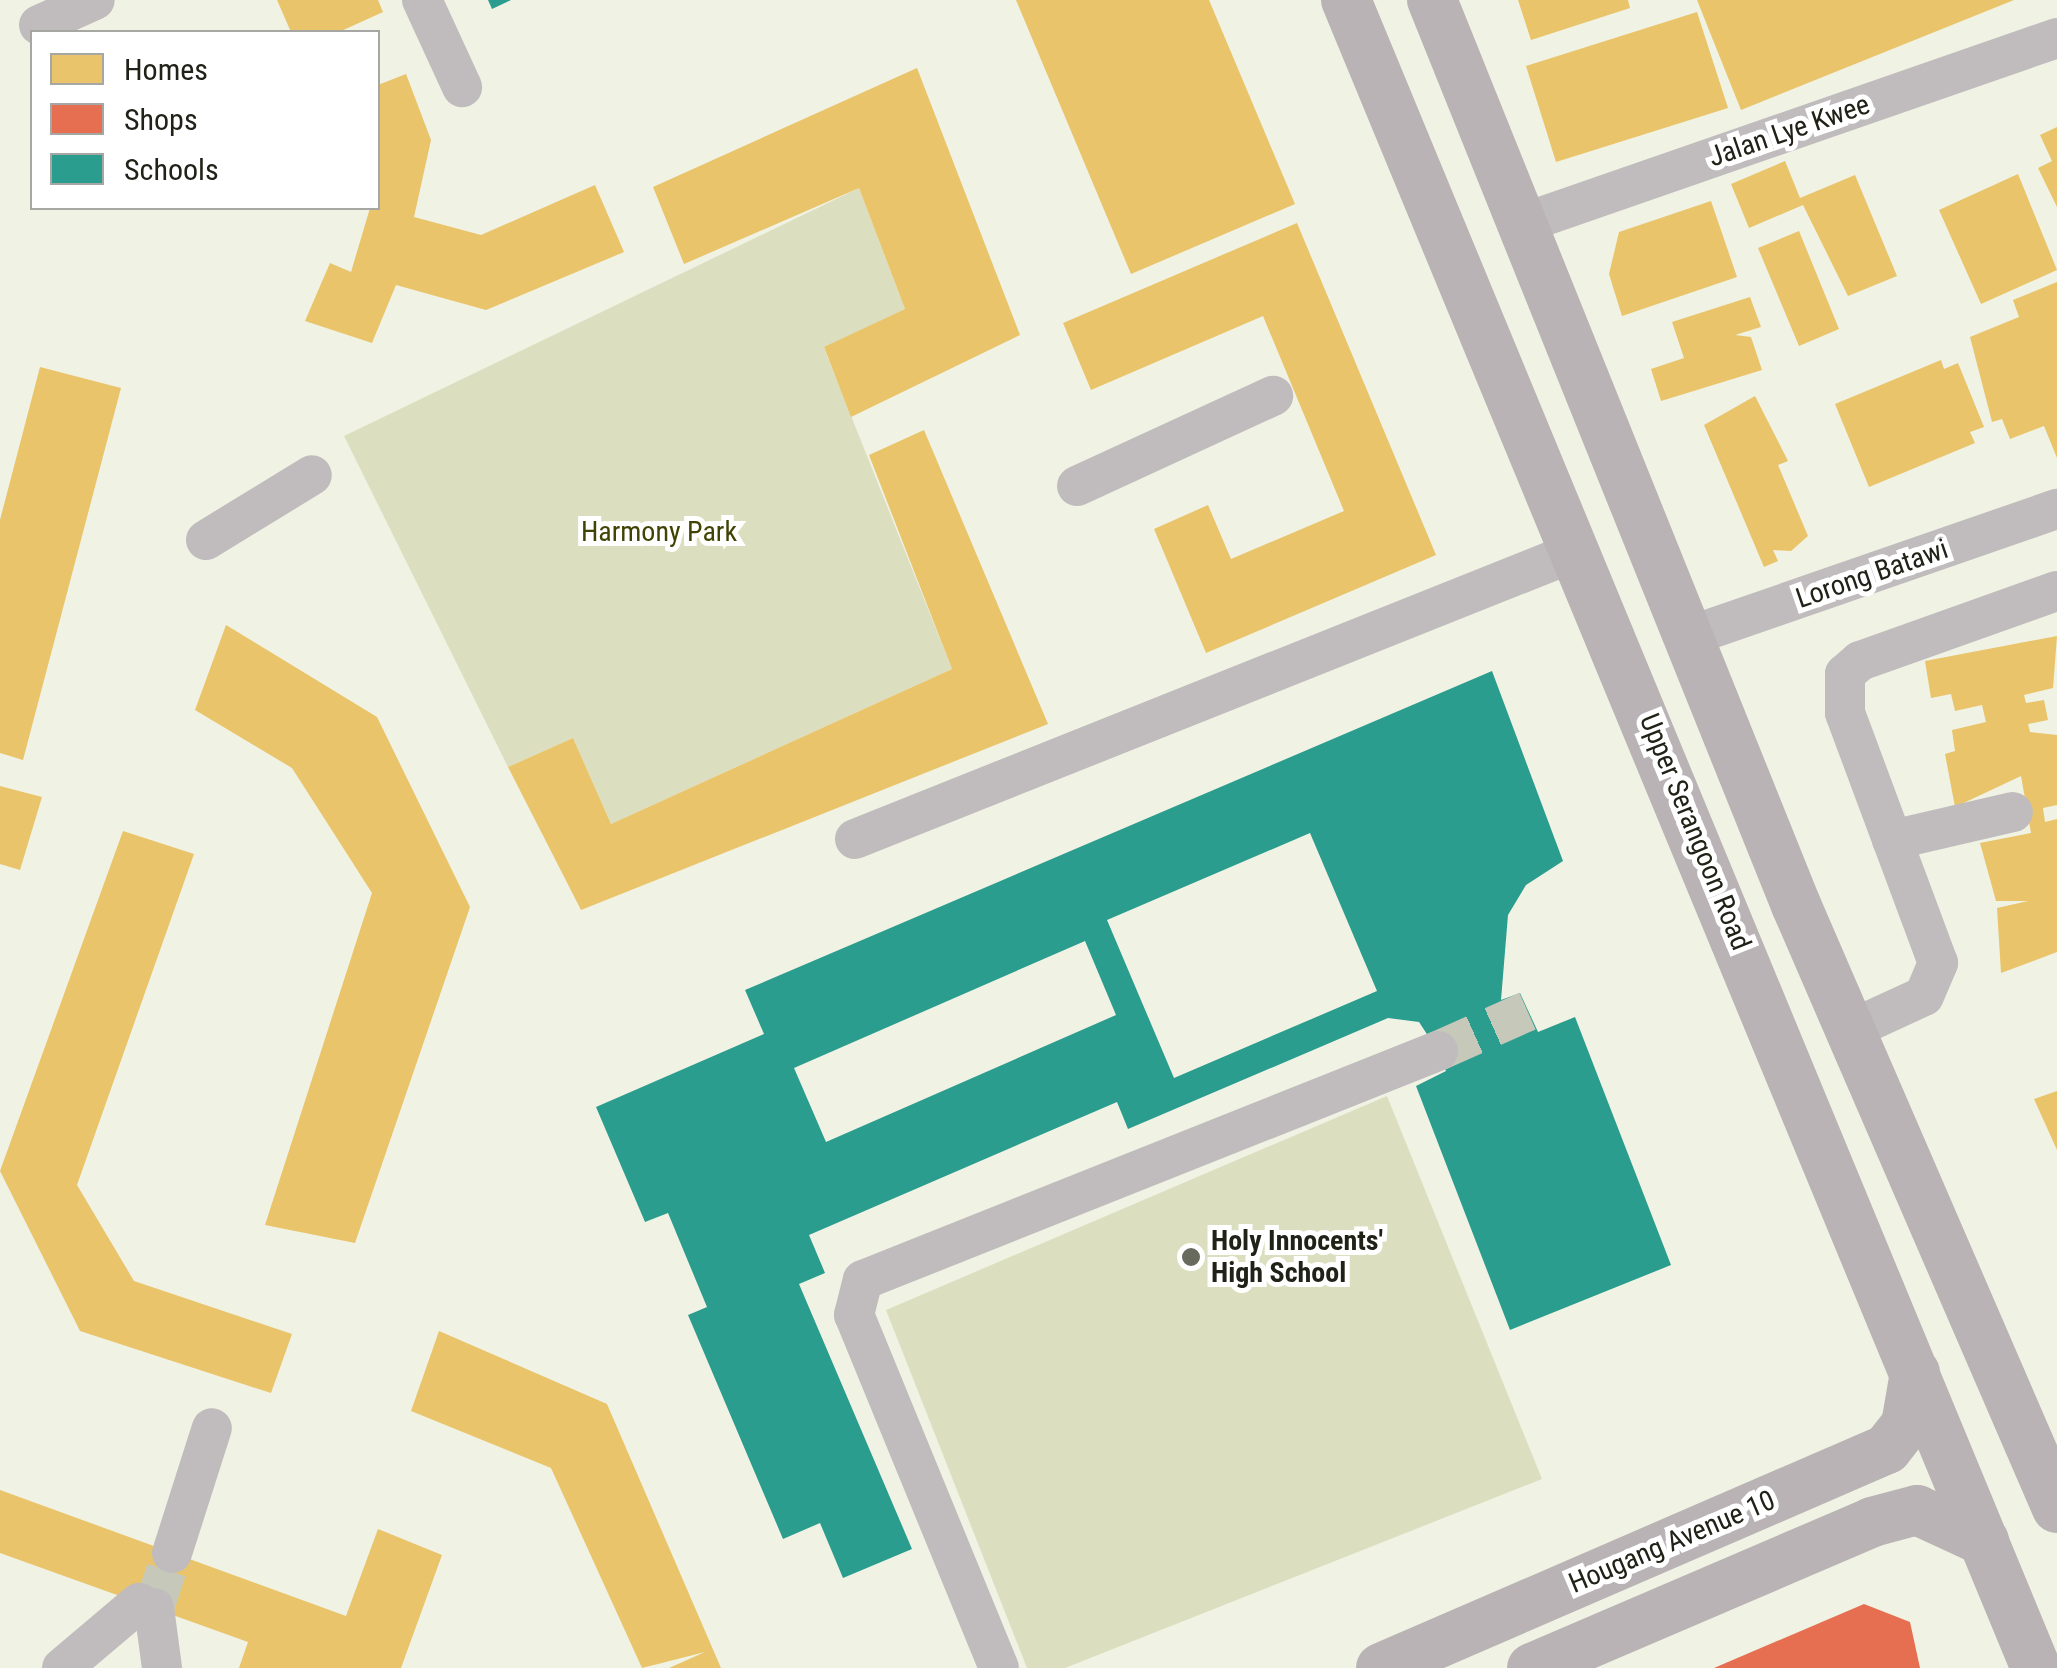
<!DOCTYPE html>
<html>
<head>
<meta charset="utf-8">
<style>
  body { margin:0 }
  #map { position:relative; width:2057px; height:1668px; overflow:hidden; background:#f0f2e3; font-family:"Roboto Condensed",sans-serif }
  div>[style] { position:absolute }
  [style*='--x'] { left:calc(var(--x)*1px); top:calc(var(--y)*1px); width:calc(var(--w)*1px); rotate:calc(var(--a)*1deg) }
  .green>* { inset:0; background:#dcdfbf }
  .homes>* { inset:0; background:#e9c46a }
  .shops>* { inset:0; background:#e76f51 }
  .schools>* { inset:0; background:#2a9d8f }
  .minor-tunnel>* { height:40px; margin-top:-20px; transform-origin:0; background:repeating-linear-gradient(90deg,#c6c8ba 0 40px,transparent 0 60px) }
  .minor>* { height:40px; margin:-20px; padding:0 20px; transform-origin:20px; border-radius:20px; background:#c0bcbe }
  .major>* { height:50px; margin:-25px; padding:0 25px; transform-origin:25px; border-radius:25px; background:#b9b3b5 }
  .dots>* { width:28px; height:28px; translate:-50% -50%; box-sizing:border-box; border:5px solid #fff; border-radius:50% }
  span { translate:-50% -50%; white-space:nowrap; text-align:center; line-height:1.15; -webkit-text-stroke:10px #fff; paint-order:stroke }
  .street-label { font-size:28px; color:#202117 }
  .park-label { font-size:28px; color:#404303 }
  .poi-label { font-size:28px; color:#202117; font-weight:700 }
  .left { translate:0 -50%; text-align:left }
  .legend { position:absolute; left:30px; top:30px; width:350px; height:180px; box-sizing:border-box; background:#fff; border:2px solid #a6a6a2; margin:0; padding:12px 18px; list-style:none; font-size:30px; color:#202117 }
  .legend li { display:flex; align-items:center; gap:20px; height:50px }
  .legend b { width:50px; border:2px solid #a6a6a2 }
</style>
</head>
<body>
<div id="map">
  <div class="green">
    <div style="clip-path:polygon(859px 188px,905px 309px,824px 348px,952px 669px,611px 824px,573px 738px,508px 767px,344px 436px)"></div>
    <div style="clip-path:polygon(1387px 1096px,1542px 1479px,1065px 1668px,1027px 1668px,886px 1310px)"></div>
  </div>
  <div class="homes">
    <div style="clip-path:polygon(277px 0,378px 0,383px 12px,339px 32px,291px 32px)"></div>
    <div style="clip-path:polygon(1016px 0,1209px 0,1295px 204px,1131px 274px)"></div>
    <div style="clip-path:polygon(1518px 0,1628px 0,1630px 8px,1531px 40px)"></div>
    <div style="clip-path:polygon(1697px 0,2014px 0,1741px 110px)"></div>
    <div style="clip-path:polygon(1697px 12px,1728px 108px,1556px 162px,1526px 66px)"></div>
    <div style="clip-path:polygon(917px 68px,1020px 335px,851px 417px,824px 347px,905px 309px,859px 188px,684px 264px,653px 187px)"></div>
    <div style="clip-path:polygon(406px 74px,431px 140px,414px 217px,481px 235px,595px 185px,624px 252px,486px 310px,396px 285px,372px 343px,305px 321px,330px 263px,351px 272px,370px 208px,378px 208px,378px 85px)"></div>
    <div style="clip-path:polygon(2057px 127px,2057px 207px,2038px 168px,2052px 161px,2040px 135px)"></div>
    <div style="clip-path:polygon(1785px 161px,1800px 198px,1855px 175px,1897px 276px,1848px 296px,1803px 205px,1749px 228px,1731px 184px)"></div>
    <div style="clip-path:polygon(2018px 174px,2057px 270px,1981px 304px,1939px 210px)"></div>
    <div style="clip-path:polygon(1711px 201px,1737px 277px,1622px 316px,1609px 274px,1619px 232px)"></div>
    <div style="clip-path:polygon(1297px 223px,1436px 555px,1206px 653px,1154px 529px,1208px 505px,1231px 559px,1344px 511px,1263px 316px,1091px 390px,1063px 323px)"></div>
    <div style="clip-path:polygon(1799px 231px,1839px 329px,1799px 346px,1758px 248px)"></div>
    <div style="clip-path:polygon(2057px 282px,2057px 458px,2044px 426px,2010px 439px,2002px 419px,1992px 422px,1970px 337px,2019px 317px,2013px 300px)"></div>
    <div style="clip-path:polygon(1750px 297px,1761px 327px,1735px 335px,1751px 337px,1762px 370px,1661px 401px,1651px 369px,1684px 358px,1672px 322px)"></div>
    <div style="clip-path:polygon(1941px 360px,1944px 369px,1958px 363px,1984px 427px,1970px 432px,1975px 443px,1869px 487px,1835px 404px)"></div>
    <div style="clip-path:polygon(40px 367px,121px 388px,23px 760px,0 753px,0 520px)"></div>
    <div style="clip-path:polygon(1755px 396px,1788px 461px,1778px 465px,1808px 536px,1791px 551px,1773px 550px,1778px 561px,1764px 567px,1704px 425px)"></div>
    <div style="clip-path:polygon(924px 430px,1048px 724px,581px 910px,508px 767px,573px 738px,611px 824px,952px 669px,869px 455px)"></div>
    <div style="clip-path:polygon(226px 625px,377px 717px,470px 907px,355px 1243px,265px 1225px,372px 893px,292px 768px,195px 710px)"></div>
    <div style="clip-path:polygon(2057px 636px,2053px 688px,2024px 695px,2026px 703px,2044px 700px,2048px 720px,2028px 724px,2030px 732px,2057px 735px,2057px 805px,2043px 808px,2045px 822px,2057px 819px,2057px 952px,2001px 973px,1997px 908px,2028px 901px,1996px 901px,1980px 843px,2031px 833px,2021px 776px,1955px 807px,1945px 754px,1955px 751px,1952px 730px,1986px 722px,1982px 705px,1955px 711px,1951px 694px,1931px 698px,1925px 661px)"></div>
    <div style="clip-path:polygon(0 786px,42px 797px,20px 870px,0 864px)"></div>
    <div style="clip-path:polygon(123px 831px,194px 854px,77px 1185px,134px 1281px,292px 1334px,271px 1393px,80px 1331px,0 1171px)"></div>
    <div style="clip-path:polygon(2057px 1091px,2057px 1150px,2034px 1099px)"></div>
    <div style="clip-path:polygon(439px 1331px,607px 1404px,721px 1668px,669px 1668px,705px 1652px,642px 1668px,551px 1468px,411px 1411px)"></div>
    <div style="clip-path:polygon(0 1490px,346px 1616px,378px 1529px,442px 1555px,401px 1668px,239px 1668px,248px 1642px,0 1553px)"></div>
  </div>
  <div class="shops">
    <div style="clip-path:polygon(1864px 1604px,1910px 1622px,1920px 1668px,1714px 1668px)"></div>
  </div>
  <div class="schools">
    <div style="clip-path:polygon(488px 0,511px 0,492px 9px)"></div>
    <div style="clip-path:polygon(evenodd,1492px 671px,1563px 861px,1526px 885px,1508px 915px,1501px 1000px,1520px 993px,1538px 1032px,1575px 1017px,1671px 1265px,1510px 1330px,1416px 1086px,1446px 1071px,1438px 1051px,1419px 1022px,1388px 1018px,1128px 1129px,1117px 1102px,809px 1235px,825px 1273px,799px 1284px,912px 1549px,843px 1578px,820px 1523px,783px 1539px,688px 1315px,707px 1307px,668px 1213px,645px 1222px,596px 1107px,764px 1034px,745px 990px,1492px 671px,1310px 833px,1377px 991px,1174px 1078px,1107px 920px,1310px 833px,1492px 671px,1085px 941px,1116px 1015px,826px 1142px,794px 1068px,1085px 941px)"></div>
  </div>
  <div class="minor-tunnel">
    <div style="--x:1438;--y:1051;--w:98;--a:-24"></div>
    <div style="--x:154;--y:1608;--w:58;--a:-71.9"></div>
  </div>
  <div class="minor">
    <div style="--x:422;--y:0;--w:96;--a:65.3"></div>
    <div style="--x:39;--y:25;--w:61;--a:-24.1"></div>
    <div style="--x:1521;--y:224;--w:567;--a:-19.14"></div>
    <div style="--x:1077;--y:486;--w:216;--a:-24.7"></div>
    <div style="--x:206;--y:540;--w:124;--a:-31.5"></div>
    <div style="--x:1687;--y:637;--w:392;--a:-19.1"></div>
    <div style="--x:855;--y:839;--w:777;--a:-21.75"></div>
    <div style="--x:1892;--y:840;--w:124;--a:-13"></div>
    <div style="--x:1850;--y:1030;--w:81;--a:-24.7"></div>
    <div style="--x:1924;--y:996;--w:36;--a:-67"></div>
    <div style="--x:1938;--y:963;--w:267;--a:-110.4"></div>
    <div style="--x:1845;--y:713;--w:39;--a:-90"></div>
    <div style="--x:1845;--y:674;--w:20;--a:-41"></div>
    <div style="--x:1860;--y:661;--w:209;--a:-19.6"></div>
    <div style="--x:172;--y:1553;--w:131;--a:-72.3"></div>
    <div style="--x:154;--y:1608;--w:61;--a:82.4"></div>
    <div style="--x:62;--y:1668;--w:101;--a:-40.2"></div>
    <div style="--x:999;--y:1668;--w:382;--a:-112.3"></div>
    <div style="--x:854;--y:1315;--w:36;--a:-76"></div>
    <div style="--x:863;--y:1280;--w:619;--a:-21.72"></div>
  </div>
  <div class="major">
    <div style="--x:1346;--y:0;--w:1805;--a:67.53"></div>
    <div style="--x:1432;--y:0;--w:975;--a:68.09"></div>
    <div style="--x:1796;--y:905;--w:657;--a:66.6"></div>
    <div style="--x:1381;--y:1668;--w:551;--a:-23.4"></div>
    <div style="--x:1887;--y:1449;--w:31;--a:-52"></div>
    <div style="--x:1906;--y:1425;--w:53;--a:-80.2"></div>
    <div style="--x:1532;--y:1668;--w:370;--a:-23.2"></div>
    <div style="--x:1872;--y:1522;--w:47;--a:-14.9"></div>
    <div style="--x:1917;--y:1510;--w:74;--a:24.8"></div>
  </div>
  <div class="dots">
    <div style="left:1191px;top:1257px;background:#696a5e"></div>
  </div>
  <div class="street-label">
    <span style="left:1789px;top:131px;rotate:-19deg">Jalan Lye Kwee</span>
    <span style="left:1872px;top:574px;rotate:-19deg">Lorong Batawi</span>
    <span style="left:1695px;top:832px;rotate:68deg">Upper Serangoon Road</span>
    <span style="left:1672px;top:1542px;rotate:-23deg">Hougang Avenue 10</span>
  </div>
  <div class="park-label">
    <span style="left:659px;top:532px">Harmony Park</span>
  </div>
  <div class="poi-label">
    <span class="left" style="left:1211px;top:1257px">Holy Innocents'<br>High School</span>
  </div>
  <ul class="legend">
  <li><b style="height:28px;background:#e9c46a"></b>Homes</li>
  <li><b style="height:28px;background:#e76f51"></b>Shops</li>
  <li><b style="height:28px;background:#2a9d8f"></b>Schools</li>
  </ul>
</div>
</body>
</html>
